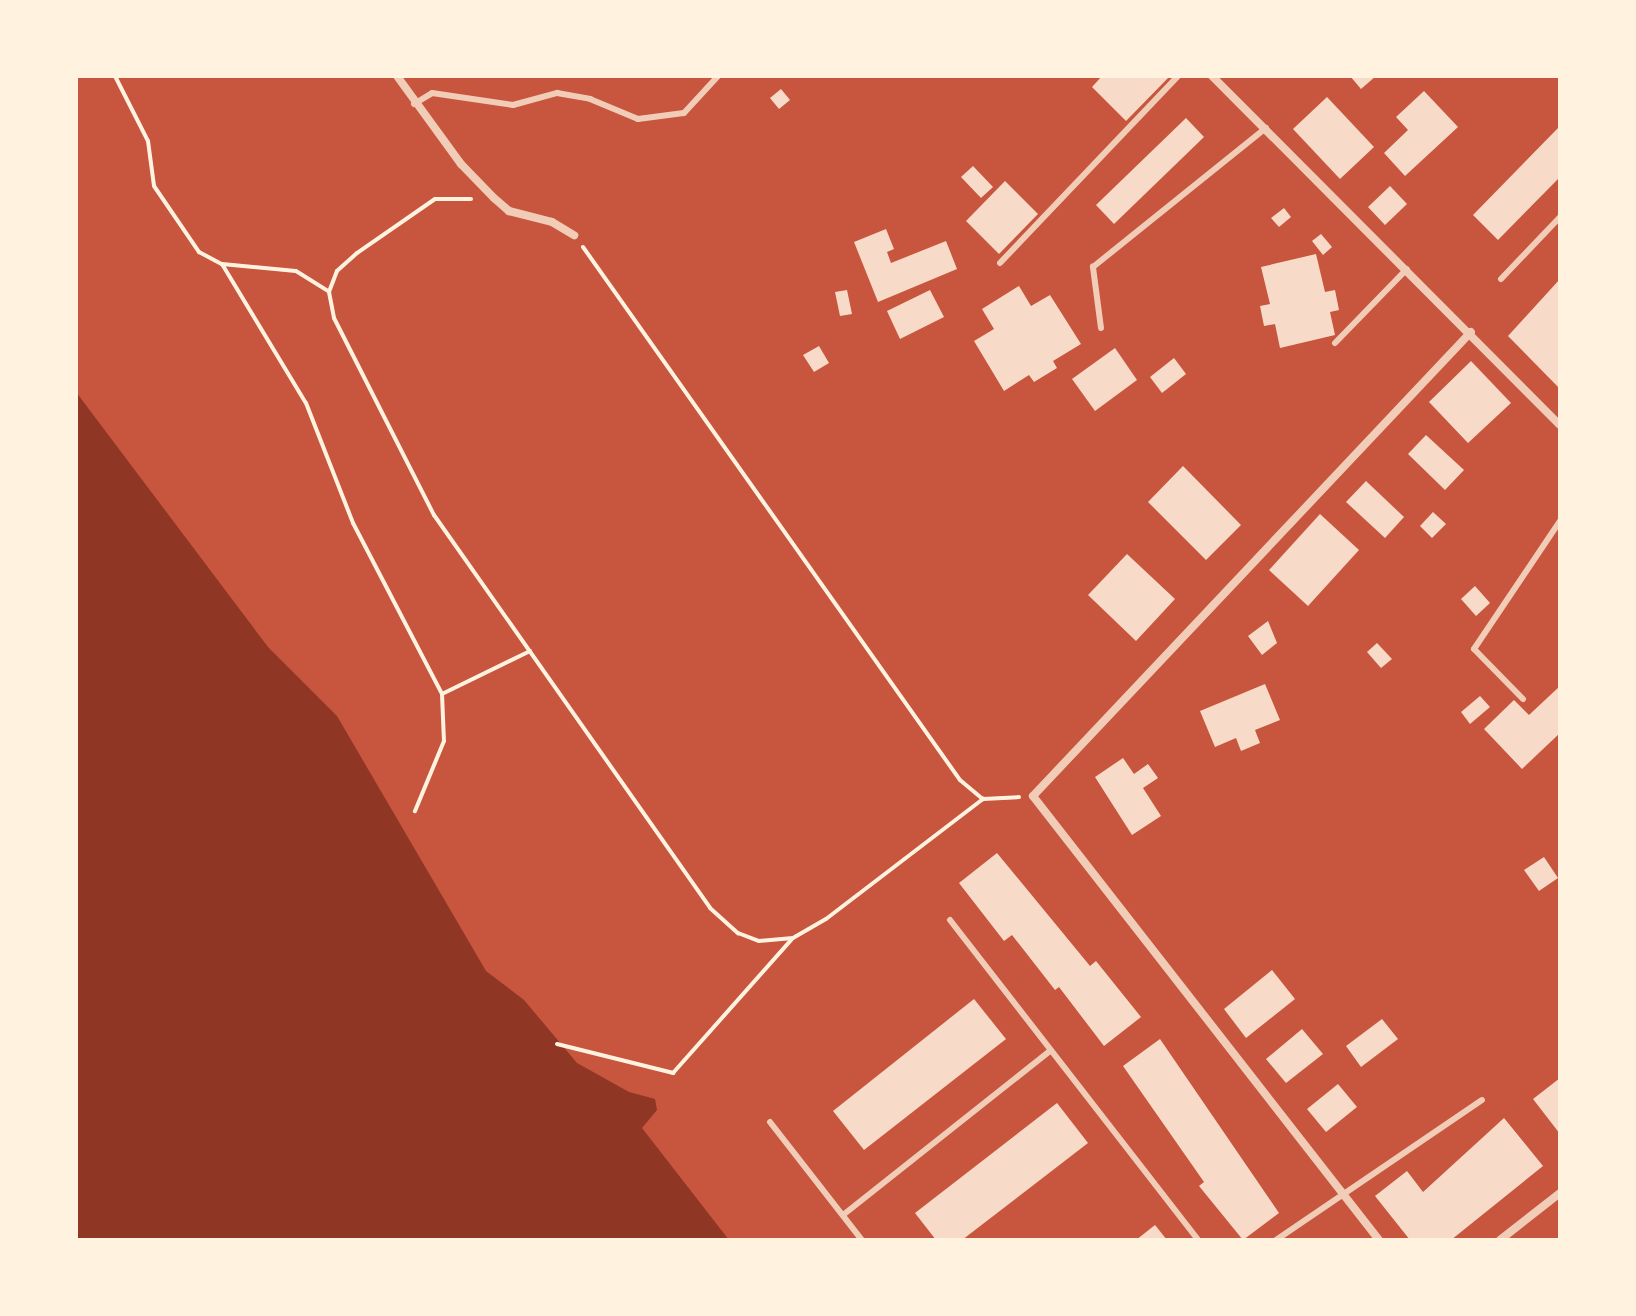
<!DOCTYPE html>
<html>
<head>
<meta charset="utf-8">
<style>
  body { margin:0 }
  #map { position:relative; width:1636px; height:1316px; overflow:hidden; background:#c8553d; font-family:Mulish,sans-serif }
  div>[style] { position:absolute }
  [style*='--x'] { left:calc(var(--x)*1px); top:calc(var(--y)*1px); width:calc(var(--w)*1px); rotate:calc(var(--a)*1deg) }
  .water>* { inset:0; background:#8f3625 }
  .building>* { inset:0; background:#f7dbc8 }
  .path>* { height:4px; margin:-2px; padding:0 2px; transform-origin:2px; border-radius:2px; background:#fff3e0 }
  .service>* { height:6px; margin:-3px; padding:0 3px; transform-origin:3px; border-radius:3px; background:#f1ccb7 }
  .minor>* { height:8px; margin:-4px; padding:0 4px; transform-origin:4px; border-radius:4px; background:#f1ccb7 }
  span { translate:-50% -50%; white-space:nowrap; text-align:center; line-height:1.15; -webkit-text-stroke:8px #fff3e0; paint-order:stroke }
  .frame { position:absolute; inset:0; border:78px solid #fff3e0; pointer-events:none }
</style>
</head>
<body>
<div id="map">
  <div class="water">
    <div style="clip-path:polygon(76px 392px,268px 647px,337px 716px,486px 971px,524px 1000px,577px 1063px,629px 1092px,655px 1099px,657px 1110px,642px 1128px,729px 1240px,76px 1240px)"></div>
  </div>
  <div class="building">
    <div style="clip-path:polygon(1102px 76px,1170px 76px,1126px 121px,1092px 87px)"></div>
    <div style="clip-path:polygon(1350px 76px,1376px 76px,1361px 89px)"></div>
    <div style="clip-path:polygon(781px 89px,790px 100px,779px 109px,770px 98px)"></div>
    <div style="clip-path:polygon(1424px 91px,1458px 127px,1405px 176px,1384px 153px,1408px 130px,1396px 117px)"></div>
    <div style="clip-path:polygon(1327px 97px,1374px 147px,1340px 179px,1293px 129px)"></div>
    <div style="clip-path:polygon(1186px 118px,1204px 137px,1114px 224px,1096px 205px)"></div>
    <div style="clip-path:polygon(1560px 126px,1560px 177px,1498px 240px,1473px 215px)"></div>
    <div style="clip-path:polygon(973px 166px,993px 187px,981px 198px,961px 177px)"></div>
    <div style="clip-path:polygon(1005px 181px,1038px 214px,999px 254px,966px 221px)"></div>
    <div style="clip-path:polygon(1390px 186px,1407px 204px,1385px 225px,1368px 207px)"></div>
    <div style="clip-path:polygon(1284px 208px,1291px 217px,1279px 227px,1271px 218px)"></div>
    <div style="clip-path:polygon(886px 229px,894px 249px,887px 252px,891px 263px,946px 241px,957px 269px,878px 302px,854px 242px)"></div>
    <div style="clip-path:polygon(1321px 234px,1332px 247px,1323px 255px,1312px 241px)"></div>
    <div style="clip-path:polygon(1316px 254px,1325px 292px,1335px 290px,1339px 310px,1330px 312px,1335px 335px,1280px 348px,1275px 324px,1264px 326px,1260px 306px,1270px 304px,1261px 267px)"></div>
    <div style="clip-path:polygon(1560px 279px,1560px 389px,1508px 336px)"></div>
    <div style="clip-path:polygon(1019px 286px,1031px 306px,1050px 295px,1081px 344px,1053px 361px,1057px 368px,1034px 382px,1029px 375px,1004px 391px,974px 341px,994px 329px,982px 309px)"></div>
    <div style="clip-path:polygon(847px 290px,852px 314px,840px 316px,835px 292px)"></div>
    <div style="clip-path:polygon(930px 290px,944px 317px,900px 339px,887px 311px)"></div>
    <div style="clip-path:polygon(819px 346px,829px 363px,814px 372px,803px 355px)"></div>
    <div style="clip-path:polygon(1115px 348px,1137px 380px,1095px 411px,1072px 379px)"></div>
    <div style="clip-path:polygon(1174px 358px,1186px 374px,1162px 393px,1150px 377px)"></div>
    <div style="clip-path:polygon(1471px 361px,1511px 403px,1468px 443px,1429px 402px)"></div>
    <div style="clip-path:polygon(1426px 435px,1464px 470px,1445px 490px,1408px 454px)"></div>
    <div style="clip-path:polygon(1183px 466px,1241px 525px,1206px 560px,1148px 502px)"></div>
    <div style="clip-path:polygon(1366px 481px,1404px 517px,1385px 538px,1346px 502px)"></div>
    <div style="clip-path:polygon(1433px 512px,1446px 524px,1432px 538px,1420px 526px)"></div>
    <div style="clip-path:polygon(1320px 514px,1359px 550px,1308px 606px,1269px 570px)"></div>
    <div style="clip-path:polygon(1127px 554px,1175px 599px,1136px 641px,1088px 595px)"></div>
    <div style="clip-path:polygon(1475px 586px,1490px 603px,1476px 616px,1461px 599px)"></div>
    <div style="clip-path:polygon(1268px 621px,1277px 643px,1262px 655px,1248px 636px)"></div>
    <div style="clip-path:polygon(1377px 643px,1392px 659px,1381px 668px,1367px 652px)"></div>
    <div style="clip-path:polygon(1265px 684px,1280px 720px,1255px 730px,1260px 743px,1241px 751px,1236px 738px,1215px 747px,1200px 711px)"></div>
    <div style="clip-path:polygon(1560px 686px,1560px 733px,1522px 769px,1484px 729px,1514px 700px,1529px 715px)"></div>
    <div style="clip-path:polygon(1480px 696px,1490px 707px,1470px 724px,1461px 712px)"></div>
    <div style="clip-path:polygon(1123px 758px,1134px 774px,1148px 764px,1158px 778px,1143px 788px,1161px 816px,1132px 835px,1095px 777px)"></div>
    <div style="clip-path:polygon(997px 853px,1090px 966px,1096px 961px,1141px 1017px,1104px 1046px,1059px 987px,1055px 990px,1012px 935px,1004px 941px,959px 883px)"></div>
    <div style="clip-path:polygon(1544px 857px,1558px 878px,1539px 891px,1524px 870px)"></div>
    <div style="clip-path:polygon(1272px 970px,1295px 999px,1246px 1038px,1224px 1009px)"></div>
    <div style="clip-path:polygon(974px 999px,1006px 1039px,864px 1150px,833px 1111px)"></div>
    <div style="clip-path:polygon(1382px 1019px,1398px 1039px,1361px 1067px,1346px 1046px)"></div>
    <div style="clip-path:polygon(1302px 1029px,1323px 1054px,1286px 1083px,1266px 1059px)"></div>
    <div style="clip-path:polygon(1160px 1039px,1279px 1213px,1243px 1240px,1199px 1186px,1204px 1182px,1123px 1066px)"></div>
    <div style="clip-path:polygon(1560px 1078px,1560px 1134px,1533px 1099px)"></div>
    <div style="clip-path:polygon(1338px 1084px,1357px 1107px,1326px 1132px,1307px 1109px)"></div>
    <div style="clip-path:polygon(1057px 1103px,1088px 1143px,962px 1240px,936px 1240px,915px 1213px)"></div>
    <div style="clip-path:polygon(1504px 1118px,1543px 1166px,1451px 1240px,1410px 1240px,1375px 1196px,1407px 1171px,1423px 1192px)"></div>
    <div style="clip-path:polygon(1155px 1225px,1167px 1240px,1136px 1240px)"></div>
  </div>
  <div class="path">
    <div style="--x:115;--y:76;--w:73;--a:63.1"></div>
    <div style="--x:148;--y:141;--w:45;--a:82.4"></div>
    <div style="--x:154;--y:186;--w:80;--a:55.7"></div>
    <div style="--x:199;--y:252;--w:26;--a:28"></div>
    <div style="--x:222;--y:264;--w:74;--a:5.4"></div>
    <div style="--x:296;--y:271;--w:39;--a:32"></div>
    <div style="--x:471;--y:199;--w:36;--a:180"></div>
    <div style="--x:435;--y:199;--w:95;--a:145.3"></div>
    <div style="--x:357;--y:253;--w:27;--a:138"></div>
    <div style="--x:337;--y:271;--w:22;--a:111"></div>
    <div style="--x:329;--y:292;--w:26;--a:79"></div>
    <div style="--x:334;--y:318;--w:221;--a:63.1"></div>
    <div style="--x:434;--y:515;--w:480;--a:54.9"></div>
    <div style="--x:710;--y:908;--w:38;--a:42"></div>
    <div style="--x:738;--y:933;--w:22;--a:21"></div>
    <div style="--x:759;--y:941;--w:34;--a:-5"></div>
    <div style="--x:793;--y:938;--w:38;--a:-30"></div>
    <div style="--x:826;--y:919;--w:198;--a:-37.4"></div>
    <div style="--x:583;--y:247;--w:653;--a:54.73"></div>
    <div style="--x:960;--y:780;--w:30;--a:40"></div>
    <div style="--x:983;--y:799;--w:36;--a:-3"></div>
    <div style="--x:222;--y:264;--w:162;--a:58.9"></div>
    <div style="--x:306;--y:403;--w:129;--a:68.6"></div>
    <div style="--x:353;--y:523;--w:193;--a:62.5"></div>
    <div style="--x:442;--y:694;--w:47;--a:87.6"></div>
    <div style="--x:444;--y:741;--w:76;--a:112.5"></div>
    <div style="--x:442;--y:694;--w:98;--a:-26"></div>
    <div style="--x:557;--y:1044;--w:120;--a:14"></div>
    <div style="--x:673;--y:1073;--w:178;--a:-48.4"></div>
  </div>
  <div class="service">
    <div style="--x:414;--y:104;--w:21;--a:-31"></div>
    <div style="--x:432;--y:93;--w:82;--a:8.4"></div>
    <div style="--x:513;--y:105;--w:46;--a:-15.3"></div>
    <div style="--x:557;--y:93;--w:34;--a:10"></div>
    <div style="--x:590;--y:99;--w:52;--a:22.6"></div>
    <div style="--x:638;--y:119;--w:46;--a:-7.4"></div>
    <div style="--x:684;--y:113;--w:50;--a:-47.4"></div>
    <div style="--x:1000;--y:263;--w:258;--a:-46.4"></div>
    <div style="--x:1501;--y:279;--w:86;--a:-46.4"></div>
    <div style="--x:1101;--y:328;--w:62;--a:-97.5"></div>
    <div style="--x:1093;--y:267;--w:222;--a:-38.8"></div>
    <div style="--x:1335;--y:343;--w:103;--a:-45.8"></div>
    <div style="--x:1523;--y:699;--w:70;--a:-134.4"></div>
    <div style="--x:1474;--y:649;--w:154;--a:-56.1"></div>
    <div style="--x:950;--y:920;--w:405;--a:52.2"></div>
    <div style="--x:770;--y:1122;--w:150;--a:52.1"></div>
    <div style="--x:843;--y:1215;--w:265;--a:-38.4"></div>
    <div style="--x:1276;--y:1240;--w:249;--a:-34.2"></div>
  </div>
  <div class="minor">
    <div style="--x:397;--y:76;--w:109;--a:54"></div>
    <div style="--x:461;--y:164;--w:47;--a:45.9"></div>
    <div style="--x:494;--y:198;--w:20;--a:41"></div>
    <div style="--x:509;--y:211;--w:44;--a:14.3"></div>
    <div style="--x:552;--y:222;--w:26;--a:31"></div>
    <div style="--x:1212;--y:76;--w:493;--a:45.1"></div>
    <div style="--x:1379;--y:1240;--w:563;--a:-127.93"></div>
    <div style="--x:1033;--y:796;--w:638;--a:-46.65"></div>
    <div style="--x:1500;--y:1240;--w:76;--a:-38.1"></div>
  </div>
  <div class="frame"></div>
</div>
</body>
</html>
